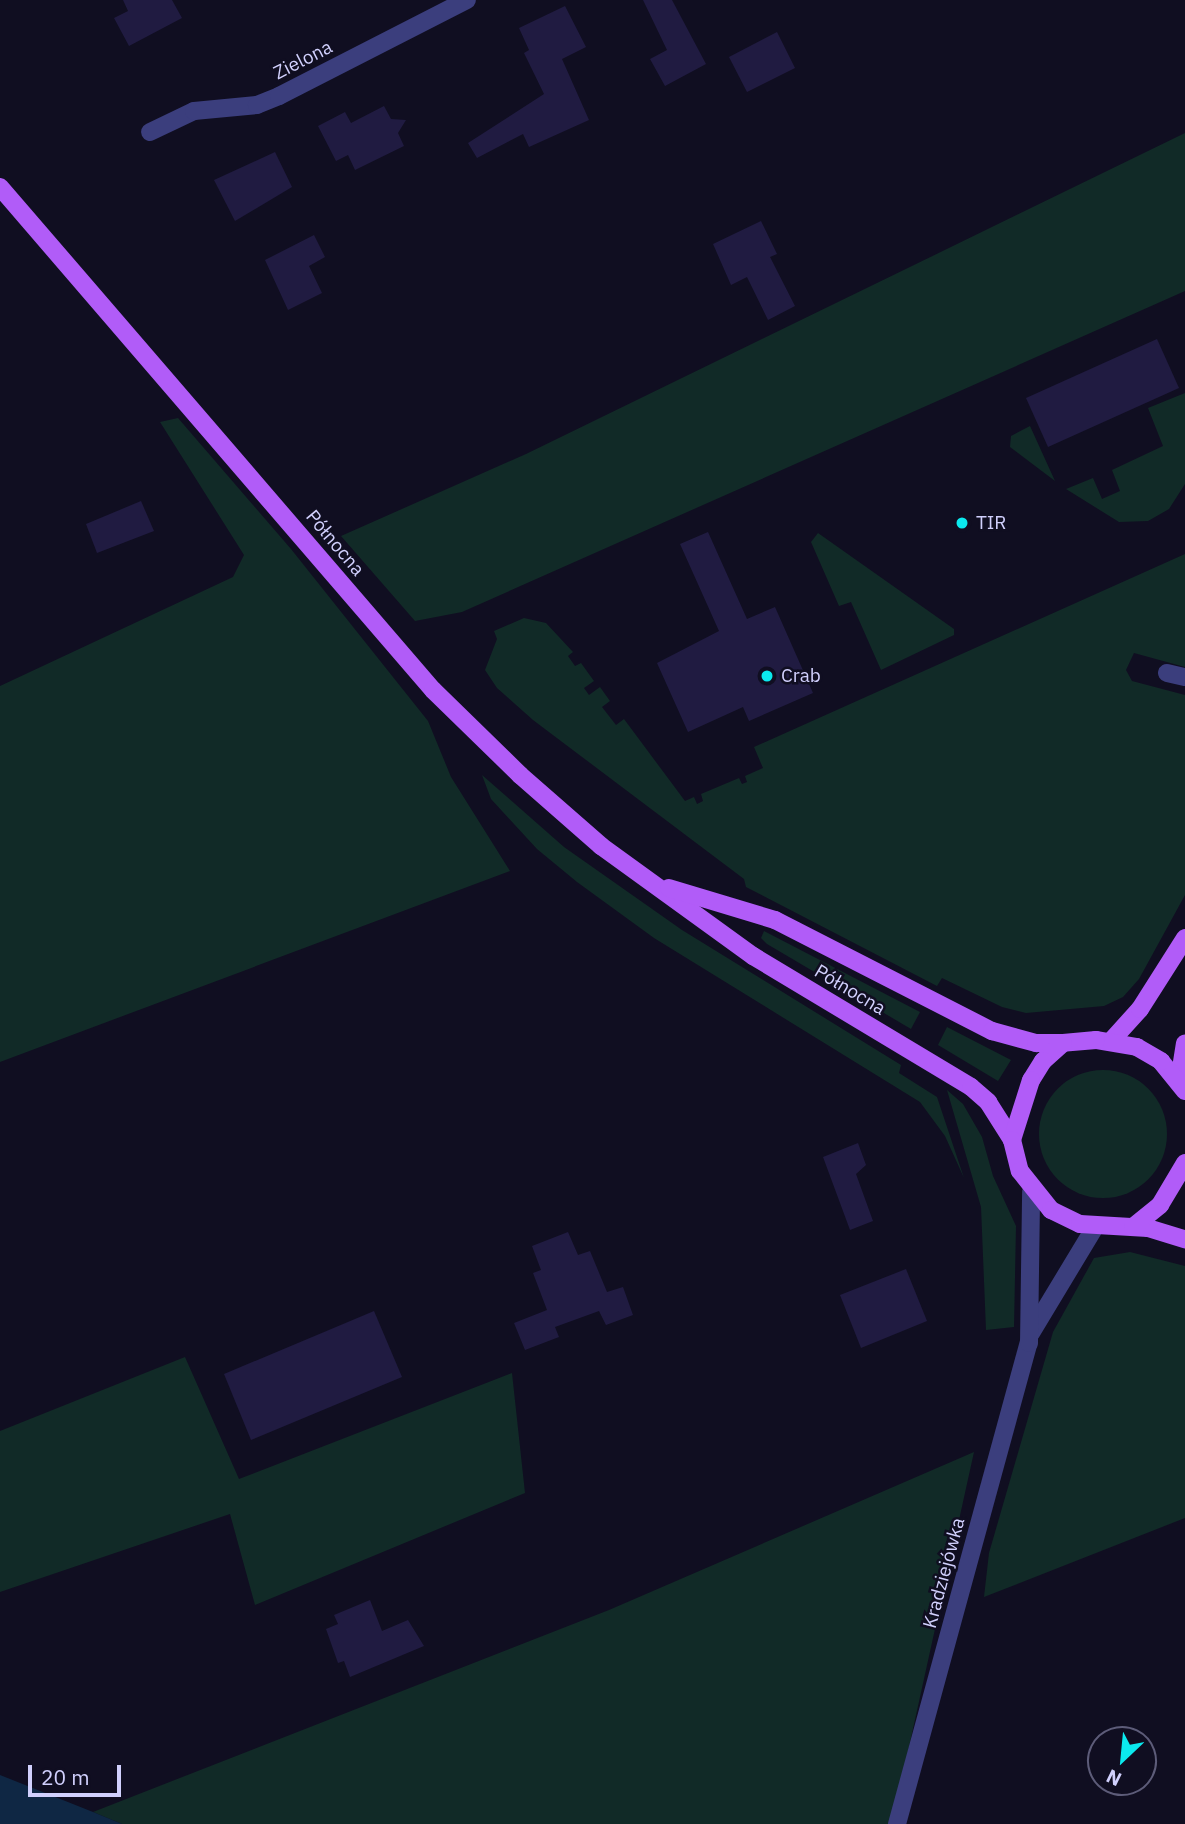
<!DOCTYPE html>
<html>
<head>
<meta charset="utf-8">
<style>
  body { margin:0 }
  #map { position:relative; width:1185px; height:1824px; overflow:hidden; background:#100e21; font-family:"IBM Plex Sans",sans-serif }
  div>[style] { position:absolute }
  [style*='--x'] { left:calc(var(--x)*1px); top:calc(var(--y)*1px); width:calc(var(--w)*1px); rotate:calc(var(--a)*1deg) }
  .green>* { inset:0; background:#112a27 }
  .round { border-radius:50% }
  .water>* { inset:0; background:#0f2744 }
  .building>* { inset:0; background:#201b41 }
  .minor>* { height:18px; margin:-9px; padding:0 9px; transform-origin:9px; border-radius:9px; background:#3b3e7d }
  .major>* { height:18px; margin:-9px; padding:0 9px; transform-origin:9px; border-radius:9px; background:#b15cf8 }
  .dots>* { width:19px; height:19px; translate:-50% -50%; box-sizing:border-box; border:4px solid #100e21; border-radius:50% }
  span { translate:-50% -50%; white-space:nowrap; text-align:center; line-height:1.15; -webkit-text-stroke:5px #100e21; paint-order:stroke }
  .street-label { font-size:19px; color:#d1d0fd }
  .poi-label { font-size:19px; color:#d1d0fd }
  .left { translate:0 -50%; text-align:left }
  .north { position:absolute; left:1087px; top:1726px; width:70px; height:70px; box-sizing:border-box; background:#100e21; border:2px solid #5d5c79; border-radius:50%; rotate:206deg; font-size:19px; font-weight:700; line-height:28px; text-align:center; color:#d1d0fd }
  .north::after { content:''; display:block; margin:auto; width:24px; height:32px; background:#0be9ee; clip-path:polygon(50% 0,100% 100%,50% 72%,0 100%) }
  .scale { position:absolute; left:28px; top:1765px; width:93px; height:32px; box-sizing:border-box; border:4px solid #d1d0fd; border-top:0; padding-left:9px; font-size:21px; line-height:24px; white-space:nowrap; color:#d1d0fd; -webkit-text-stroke:5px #100e21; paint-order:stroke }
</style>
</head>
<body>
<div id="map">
  <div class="green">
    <div style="clip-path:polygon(1185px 133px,1185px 291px,462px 612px,415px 621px,341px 536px,526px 454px)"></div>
    <div style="clip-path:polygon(1185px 393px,1185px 484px,1169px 509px,1148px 521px,1119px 522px,1066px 489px,1093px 478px,1102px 499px,1120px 491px,1112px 470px,1163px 446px,1148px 408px)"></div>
    <div style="clip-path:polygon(178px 418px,291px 549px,428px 721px,451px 777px,510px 871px,0 1062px,0 686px,233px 577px,244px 555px,160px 422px)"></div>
    <div style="clip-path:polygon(1030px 426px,1055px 481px,1010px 447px,1011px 436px)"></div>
    <div style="clip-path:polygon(818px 533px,954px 629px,954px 635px,881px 670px,851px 602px,839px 606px,811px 542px)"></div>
    <div style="clip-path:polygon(1185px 554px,1185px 667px,1134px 653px,1126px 670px,1132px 681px,1185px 695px,1185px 895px,1139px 979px,1123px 997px,1104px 1006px,1026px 1013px,1002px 1007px,942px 978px,937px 986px,746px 887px,744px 879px,533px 720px,497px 688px,485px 670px,497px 639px,494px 631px,524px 618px,546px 623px,573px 652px,568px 656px,575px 666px,581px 663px,594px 681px,584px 688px,589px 695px,600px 687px,610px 701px,602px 707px,616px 725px,624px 719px,685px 801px,694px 797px,697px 804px,703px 801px,701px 794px,739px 778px,742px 784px,747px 782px,745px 776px,763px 768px,754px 747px)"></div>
    <div style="clip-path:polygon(482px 775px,564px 847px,682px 930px,901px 1065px,899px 1073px,937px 1097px,964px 1178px,945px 1136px,920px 1102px,654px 938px,577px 882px,537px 849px,491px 799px)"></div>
    <div style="clip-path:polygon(764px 931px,920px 1012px,911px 1029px,767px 944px,761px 938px)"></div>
    <div style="clip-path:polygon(947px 1027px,1011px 1060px,998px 1081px,938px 1045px)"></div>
    <div class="round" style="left:1039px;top:1070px;width:128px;height:128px"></div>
    <div style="clip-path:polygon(947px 1090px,963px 1104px,982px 1137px,993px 1176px,1016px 1226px,1014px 1327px,986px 1330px,981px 1207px)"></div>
    <div style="clip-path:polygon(1130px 1252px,1185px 1266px,1185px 1518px,984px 1597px,989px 1553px,1053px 1332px,1094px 1258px)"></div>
    <div style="clip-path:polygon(185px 1357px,239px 1479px,512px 1373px,525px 1493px,255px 1605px,230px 1514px,0 1592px,0 1431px)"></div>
    <div style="clip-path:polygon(974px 1452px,892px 1824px,122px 1824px,93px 1812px,609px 1610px)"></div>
  </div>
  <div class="water">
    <div style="clip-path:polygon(0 1775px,93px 1812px,122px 1824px,0 1824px)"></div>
  </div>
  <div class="building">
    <div style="clip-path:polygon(123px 0,172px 0,182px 18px,129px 46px,114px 18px,128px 11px)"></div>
    <div style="clip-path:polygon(643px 0,672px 0,706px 64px,665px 86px,650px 59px,667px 50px)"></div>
    <div style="clip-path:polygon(565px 6px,586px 47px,562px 59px,589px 120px,529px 147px,523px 134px,477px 158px,468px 143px,544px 94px,524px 53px,529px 50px,519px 28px)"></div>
    <div style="clip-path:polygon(777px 32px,795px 68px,747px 92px,729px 57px)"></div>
    <div style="clip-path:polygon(384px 106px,391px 119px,406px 120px,398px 133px,404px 146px,355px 170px,348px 155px,336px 161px,318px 126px,345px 112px,351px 123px)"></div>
    <div style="clip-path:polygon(275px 152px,292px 187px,235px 221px,214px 180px)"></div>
    <div style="clip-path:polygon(761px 221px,777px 254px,770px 257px,795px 306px,768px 320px,747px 277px,731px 285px,713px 244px)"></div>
    <div style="clip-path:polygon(314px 235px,325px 257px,309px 266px,322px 293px,288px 310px,265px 260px)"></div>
    <div style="clip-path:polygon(1157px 339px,1179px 388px,1048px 447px,1026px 398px)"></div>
    <div style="clip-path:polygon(141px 501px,154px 531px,97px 553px,86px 524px)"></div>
    <div style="clip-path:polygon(708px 532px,747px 619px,775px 607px,813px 693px,749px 721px,743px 707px,688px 732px,657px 663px,719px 631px,680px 544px)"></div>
    <div style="clip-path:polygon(858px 1143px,866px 1165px,856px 1174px,873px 1221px,850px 1230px,823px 1157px)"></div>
    <div style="clip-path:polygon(568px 1232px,578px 1255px,590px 1251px,607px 1292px,623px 1287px,633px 1315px,606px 1325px,599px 1311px,555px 1327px,559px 1337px,525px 1350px,514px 1323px,547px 1310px,533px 1273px,541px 1270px,532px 1246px)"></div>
    <div style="clip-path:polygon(906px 1269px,927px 1321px,861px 1348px,840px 1295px)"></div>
    <div style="clip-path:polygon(374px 1311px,402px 1377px,251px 1440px,224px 1374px)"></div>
    <div style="clip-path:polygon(370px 1600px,382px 1631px,408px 1620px,424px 1646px,350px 1677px,344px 1661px,338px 1663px,326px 1629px,338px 1624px,334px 1615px)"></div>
  </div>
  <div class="minor">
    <div style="--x:150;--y:132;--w:49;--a:-25.5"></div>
    <div style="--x:194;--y:111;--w:63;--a:-5.4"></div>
    <div style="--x:257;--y:105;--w:24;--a:-22"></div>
    <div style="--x:279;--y:96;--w:211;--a:-27.1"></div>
    <div style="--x:1167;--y:673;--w:18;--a:13"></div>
    <div style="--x:1031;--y:1333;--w:124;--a:-58.9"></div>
    <div style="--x:897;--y:1824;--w:499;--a:-74.7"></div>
    <div style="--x:1029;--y:1343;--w:152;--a:-89.2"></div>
  </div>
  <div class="major">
    <div style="--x:0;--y:187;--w:664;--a:49.28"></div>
    <div style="--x:433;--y:690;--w:122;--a:44.3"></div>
    <div style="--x:520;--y:775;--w:108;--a:41.2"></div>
    <div style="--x:601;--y:846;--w:188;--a:35.9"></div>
    <div style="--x:753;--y:956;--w:254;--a:31"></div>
    <div style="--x:971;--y:1087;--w:23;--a:41"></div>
    <div style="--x:988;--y:1102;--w:45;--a:57.7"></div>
    <div style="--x:669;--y:888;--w:111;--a:16.8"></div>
    <div style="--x:775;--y:920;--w:244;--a:27.1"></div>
    <div style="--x:992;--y:1031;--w:46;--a:15.3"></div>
    <div style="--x:1036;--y:1043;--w:27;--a:0"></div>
    <div style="--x:1111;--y:1041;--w:43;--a:-47.8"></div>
    <div style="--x:1140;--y:1009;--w:84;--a:-57.6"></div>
    <div style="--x:1179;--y:1081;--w:38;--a:-81"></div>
    <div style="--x:1185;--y:1091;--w:38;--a:-129"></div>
    <div style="--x:1161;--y:1061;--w:28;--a:-150"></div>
    <div style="--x:1137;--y:1047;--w:42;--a:-170.3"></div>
    <div style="--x:1096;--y:1040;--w:33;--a:175"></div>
    <div style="--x:1063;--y:1043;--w:27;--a:138"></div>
    <div style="--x:1043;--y:1061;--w:22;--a:122"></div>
    <div style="--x:1031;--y:1080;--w:63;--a:107.6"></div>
    <div style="--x:1012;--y:1140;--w:32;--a:76"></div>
    <div style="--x:1020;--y:1171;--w:50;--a:51.5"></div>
    <div style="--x:1051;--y:1210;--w:32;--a:26"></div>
    <div style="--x:1080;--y:1224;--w:68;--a:3.4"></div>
    <div style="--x:1148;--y:1228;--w:39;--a:17"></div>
    <div style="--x:1133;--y:1227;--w:35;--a:-39"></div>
    <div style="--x:1160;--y:1205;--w:49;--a:-59.2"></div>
  </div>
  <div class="dots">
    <div style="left:962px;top:523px;background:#0be9ee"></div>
    <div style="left:767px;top:676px;background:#0be9ee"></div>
  </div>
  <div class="street-label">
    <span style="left:303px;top:60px;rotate:-27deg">Zielona</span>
    <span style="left:335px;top:543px;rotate:50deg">Północna</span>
    <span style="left:850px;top:990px;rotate:31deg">Północna</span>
    <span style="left:944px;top:1573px;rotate:-75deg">Kradziejówka</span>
  </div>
  <div class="poi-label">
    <span class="left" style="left:976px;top:523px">TIR</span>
    <span class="left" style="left:781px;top:676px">Crab</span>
  </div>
  <div class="north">N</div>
  <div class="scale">20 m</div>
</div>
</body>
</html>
